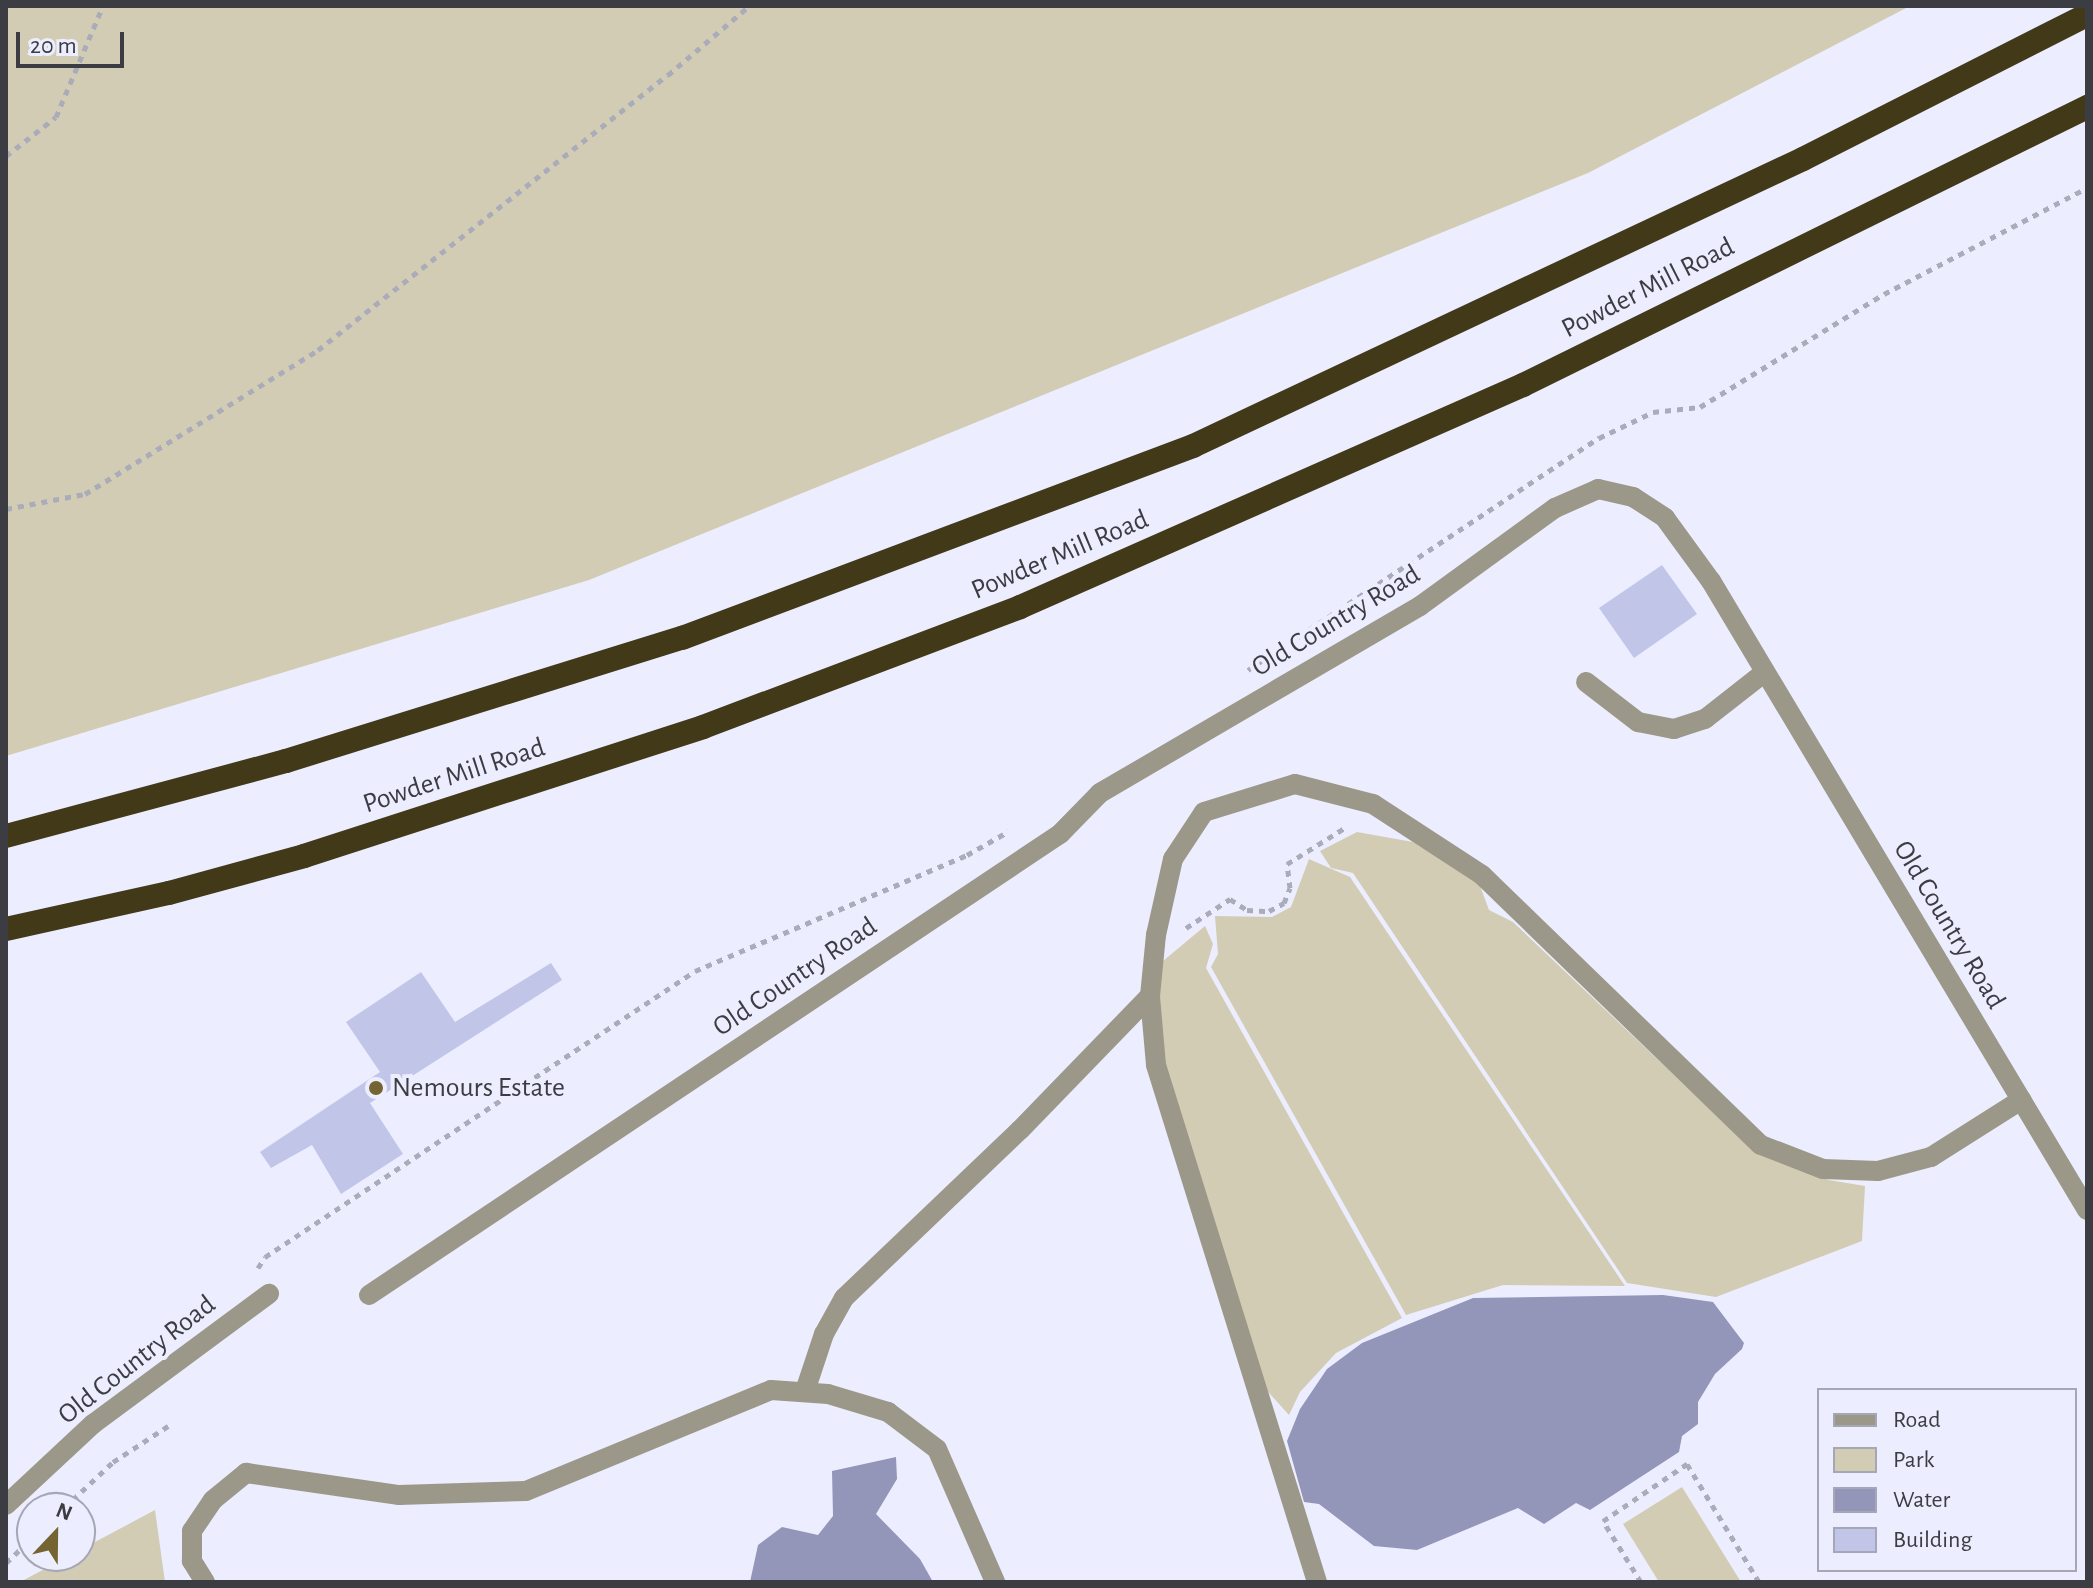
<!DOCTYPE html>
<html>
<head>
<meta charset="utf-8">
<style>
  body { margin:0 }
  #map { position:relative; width:2093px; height:1588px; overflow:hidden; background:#eceeff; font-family:"Alegreya Sans",sans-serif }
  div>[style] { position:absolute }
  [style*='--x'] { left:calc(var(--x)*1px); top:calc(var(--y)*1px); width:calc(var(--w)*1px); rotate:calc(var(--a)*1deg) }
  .green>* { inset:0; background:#d3ccb4 }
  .water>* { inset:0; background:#9396b8 }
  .building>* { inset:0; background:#c1c5e8 }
  .path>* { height:5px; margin-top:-2.5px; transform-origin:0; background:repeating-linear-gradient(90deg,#abacb9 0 6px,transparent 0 12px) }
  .minor>* { height:20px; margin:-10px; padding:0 10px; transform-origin:10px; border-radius:10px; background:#9c9889 }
  .highway>* { height:24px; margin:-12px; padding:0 12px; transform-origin:12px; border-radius:12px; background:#423919 }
  .dots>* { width:22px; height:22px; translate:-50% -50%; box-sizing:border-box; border:4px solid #eceeff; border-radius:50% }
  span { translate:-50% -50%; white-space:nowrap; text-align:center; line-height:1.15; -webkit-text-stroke:8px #eceeff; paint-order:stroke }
  .street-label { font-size:28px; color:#3c3c43 }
  .poi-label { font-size:28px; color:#3c3c43 }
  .left { translate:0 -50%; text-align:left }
  .frame { position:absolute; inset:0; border:8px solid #3c3c43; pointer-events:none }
  .legend { position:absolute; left:1817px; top:1388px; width:260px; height:184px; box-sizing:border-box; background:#eceeff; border:2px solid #a6a7b4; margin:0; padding:10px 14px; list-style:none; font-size:24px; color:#3c3c43 }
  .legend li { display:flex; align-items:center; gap:16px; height:40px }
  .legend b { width:40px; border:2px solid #a6a7b4 }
  .north { position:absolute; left:16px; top:1492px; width:80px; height:80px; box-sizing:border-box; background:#eceeff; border:2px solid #a6a7b4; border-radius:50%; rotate:22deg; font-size:22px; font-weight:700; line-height:32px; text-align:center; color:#3c3c43 }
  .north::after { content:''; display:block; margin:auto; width:28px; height:36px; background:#736432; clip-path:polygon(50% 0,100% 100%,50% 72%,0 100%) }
  .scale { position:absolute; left:16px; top:32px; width:108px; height:36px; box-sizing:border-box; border:4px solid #3c3c43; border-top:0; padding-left:10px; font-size:24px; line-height:28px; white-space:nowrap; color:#3c3c43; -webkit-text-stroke:6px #eceeff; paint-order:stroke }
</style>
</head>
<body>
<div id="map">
  <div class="green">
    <div style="clip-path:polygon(6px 6px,1910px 6px,1588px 173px,589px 580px,6px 756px)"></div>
    <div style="clip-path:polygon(1357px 832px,1413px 842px,1479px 883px,1489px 910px,1513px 922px,1754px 1151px,1829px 1180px,1865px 1186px,1862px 1241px,1716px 1297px,1627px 1283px,1353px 873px,1331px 868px,1320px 851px)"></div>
    <div style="clip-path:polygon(1309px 859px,1350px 877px,1625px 1286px,1503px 1285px,1406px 1315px,1211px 967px,1218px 954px,1215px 916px,1272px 917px,1291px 907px)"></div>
    <div style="clip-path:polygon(1205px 926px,1213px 944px,1206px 968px,1402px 1318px,1336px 1353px,1300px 1392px,1289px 1415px,1260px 1383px,1161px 1061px,1158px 999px,1163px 961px)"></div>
    <div style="clip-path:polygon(1682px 1487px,1741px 1582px,1659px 1582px,1623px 1524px)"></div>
    <div style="clip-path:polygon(155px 1510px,165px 1582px,20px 1582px,69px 1556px,80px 1556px,80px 1550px)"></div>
  </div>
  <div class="water">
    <div style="clip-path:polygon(1663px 1295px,1713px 1302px,1744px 1343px,1742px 1349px,1715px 1374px,1698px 1402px,1698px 1424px,1682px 1436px,1679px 1452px,1590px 1510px,1576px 1503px,1544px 1524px,1518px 1508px,1417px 1550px,1374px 1546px,1319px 1504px,1304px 1502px,1287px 1441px,1300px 1409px,1327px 1369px,1362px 1343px,1473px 1298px)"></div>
    <div style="clip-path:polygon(896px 1457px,897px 1479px,876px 1514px,920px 1559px,933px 1582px,750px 1582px,758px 1545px,782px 1527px,818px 1535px,833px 1516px,832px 1471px)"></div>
  </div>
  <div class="building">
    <div style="clip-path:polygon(1662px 565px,1697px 614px,1634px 658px,1599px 608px)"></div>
    <div style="clip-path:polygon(551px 963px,562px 980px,370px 1103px,403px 1154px,341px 1194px,312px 1145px,271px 1168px,260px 1152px,380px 1072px,346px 1022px,421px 972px,455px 1022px)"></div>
  </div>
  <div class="path">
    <div style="--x:6;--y:156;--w:63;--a:-38"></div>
    <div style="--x:56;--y:117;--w:121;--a:-67.1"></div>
    <div style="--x:6;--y:509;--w:80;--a:-10.8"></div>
    <div style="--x:85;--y:494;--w:274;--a:-31.7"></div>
    <div style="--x:318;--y:350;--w:445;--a:-38.2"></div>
    <div style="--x:668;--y:75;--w:106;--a:-40.4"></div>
    <div style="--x:1248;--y:670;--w:421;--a:-33.5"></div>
    <div style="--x:1599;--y:438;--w:60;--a:-25.7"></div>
    <div style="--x:1653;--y:412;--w:47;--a:-6.1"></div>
    <div style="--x:1700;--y:407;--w:216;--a:-31.6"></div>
    <div style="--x:1884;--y:294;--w:229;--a:-27.6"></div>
    <div style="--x:1186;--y:928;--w:53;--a:-33.4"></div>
    <div style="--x:1230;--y:899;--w:20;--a:33"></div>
    <div style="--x:1247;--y:910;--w:22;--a:3"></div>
    <div style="--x:1269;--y:911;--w:17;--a:-28"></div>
    <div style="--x:1284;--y:903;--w:16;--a:-68"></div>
    <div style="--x:1290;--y:888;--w:24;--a:-97"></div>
    <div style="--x:1287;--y:864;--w:70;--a:-32.1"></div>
    <div style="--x:258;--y:1268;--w:13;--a:-58"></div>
    <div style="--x:265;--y:1257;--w:516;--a:-33.63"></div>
    <div style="--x:695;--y:971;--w:296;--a:-23.1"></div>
    <div style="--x:967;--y:855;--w:48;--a:-29.7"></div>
    <div style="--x:64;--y:1508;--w:67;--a:-43.2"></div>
    <div style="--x:113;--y:1462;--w:66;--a:-33.2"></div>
    <div style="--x:6;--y:1563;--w:36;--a:-44"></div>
    <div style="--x:1641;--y:1582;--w:72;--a:-121.9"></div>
    <div style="--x:1603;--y:1521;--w:102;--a:-34.2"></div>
    <div style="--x:1687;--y:1464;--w:138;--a:58.6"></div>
  </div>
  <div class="minor">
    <div style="--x:1586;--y:682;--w:66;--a:37.6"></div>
    <div style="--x:1638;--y:722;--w:37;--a:11"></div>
    <div style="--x:1674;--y:729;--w:33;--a:-18"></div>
    <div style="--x:1705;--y:719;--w:76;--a:-38.1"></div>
    <div style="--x:369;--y:1295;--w:831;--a:-33.71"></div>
    <div style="--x:1060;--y:834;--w:57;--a:-45.7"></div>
    <div style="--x:1100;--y:793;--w:371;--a:-30.3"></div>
    <div style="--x:1420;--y:606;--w:167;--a:-36"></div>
    <div style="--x:1555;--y:508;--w:47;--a:-23.8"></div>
    <div style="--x:1598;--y:489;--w:36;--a:13"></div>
    <div style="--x:1633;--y:497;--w:38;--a:33"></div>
    <div style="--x:1665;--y:518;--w:78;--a:53.9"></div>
    <div style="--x:1711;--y:581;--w:733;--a:59.13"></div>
    <div style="--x:805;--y:1391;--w:60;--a:-71.6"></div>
    <div style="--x:824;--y:1334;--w:41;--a:-60.9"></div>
    <div style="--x:844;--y:1298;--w:243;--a:-43.7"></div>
    <div style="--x:1020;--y:1130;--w:187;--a:-45.9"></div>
    <div style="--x:6;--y:1505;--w:119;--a:-43"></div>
    <div style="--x:93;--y:1424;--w:219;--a:-36.5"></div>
    <div style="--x:205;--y:1582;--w:25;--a:-122"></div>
    <div style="--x:192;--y:1561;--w:30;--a:-90"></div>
    <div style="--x:192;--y:1531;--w:37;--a:-56"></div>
    <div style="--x:213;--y:1500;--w:43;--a:-39.3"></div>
    <div style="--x:246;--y:1473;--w:155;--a:8.2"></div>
    <div style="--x:399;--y:1495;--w:127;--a:-1.8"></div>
    <div style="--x:526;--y:1491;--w:265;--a:-22.4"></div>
    <div style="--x:771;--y:1390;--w:57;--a:4"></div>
    <div style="--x:828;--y:1394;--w:63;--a:16.7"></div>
    <div style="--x:888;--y:1412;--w:61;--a:37.1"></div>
    <div style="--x:937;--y:1449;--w:145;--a:66.4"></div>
    <div style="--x:1317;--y:1582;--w:541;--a:-107.3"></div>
    <div style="--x:1156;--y:1065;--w:69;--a:-95"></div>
    <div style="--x:1150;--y:996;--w:61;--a:-84.4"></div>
    <div style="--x:1156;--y:935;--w:78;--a:-77.4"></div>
    <div style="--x:1173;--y:859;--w:56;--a:-56.6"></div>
    <div style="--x:1204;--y:812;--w:95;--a:-17.1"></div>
    <div style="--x:1295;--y:784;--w:81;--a:14.4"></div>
    <div style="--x:1373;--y:804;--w:130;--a:33.1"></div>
    <div style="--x:1482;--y:875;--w:388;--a:44.1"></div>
    <div style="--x:1761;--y:1145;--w:66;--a:21.2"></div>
    <div style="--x:1823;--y:1169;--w:55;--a:2.1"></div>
    <div style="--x:1878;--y:1171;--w:55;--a:-14.8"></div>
    <div style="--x:1931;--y:1157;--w:107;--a:-32.3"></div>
  </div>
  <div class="highway">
    <div style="--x:6;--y:836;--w:290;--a:-15"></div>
    <div style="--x:286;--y:761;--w:415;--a:-17.3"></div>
    <div style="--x:682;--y:638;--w:546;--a:-20.59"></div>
    <div style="--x:1193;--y:446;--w:674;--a:-25.2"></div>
    <div style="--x:1803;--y:159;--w:318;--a:-26.9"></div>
    <div style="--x:6;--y:929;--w:167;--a:-12.5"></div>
    <div style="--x:169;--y:893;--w:140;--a:-15.3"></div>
    <div style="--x:304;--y:856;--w:419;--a:-17.9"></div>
    <div style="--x:703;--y:727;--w:339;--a:-20.7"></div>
    <div style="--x:1020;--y:607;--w:550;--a:-23.81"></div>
    <div style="--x:1523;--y:385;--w:629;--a:-26.24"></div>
  </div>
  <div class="dots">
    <div style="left:376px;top:1088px;background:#736432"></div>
  </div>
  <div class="street-label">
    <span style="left:1648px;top:288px;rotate:-27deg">Powder Mill Road</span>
    <span style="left:1060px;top:555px;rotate:-23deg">Powder Mill Road</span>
    <span style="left:1336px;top:621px;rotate:-31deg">Old Country Road</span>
    <span style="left:454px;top:776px;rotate:-18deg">Powder Mill Road</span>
    <span style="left:1949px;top:925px;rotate:59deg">Old Country Road</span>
    <span style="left:795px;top:977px;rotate:-34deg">Old Country Road</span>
    <span style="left:137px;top:1360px;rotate:-38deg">Old Country Road</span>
  </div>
  <div class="poi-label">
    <span class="left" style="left:392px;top:1088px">Nemours Estate</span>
  </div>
  <div class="frame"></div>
  <ul class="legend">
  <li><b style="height:10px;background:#9c9889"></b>Road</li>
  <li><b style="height:22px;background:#d3ccb4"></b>Park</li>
  <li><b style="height:22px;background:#9396b8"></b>Water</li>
  <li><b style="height:22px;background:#c1c5e8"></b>Building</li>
  </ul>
  <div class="north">N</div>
  <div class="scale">20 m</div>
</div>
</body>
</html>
